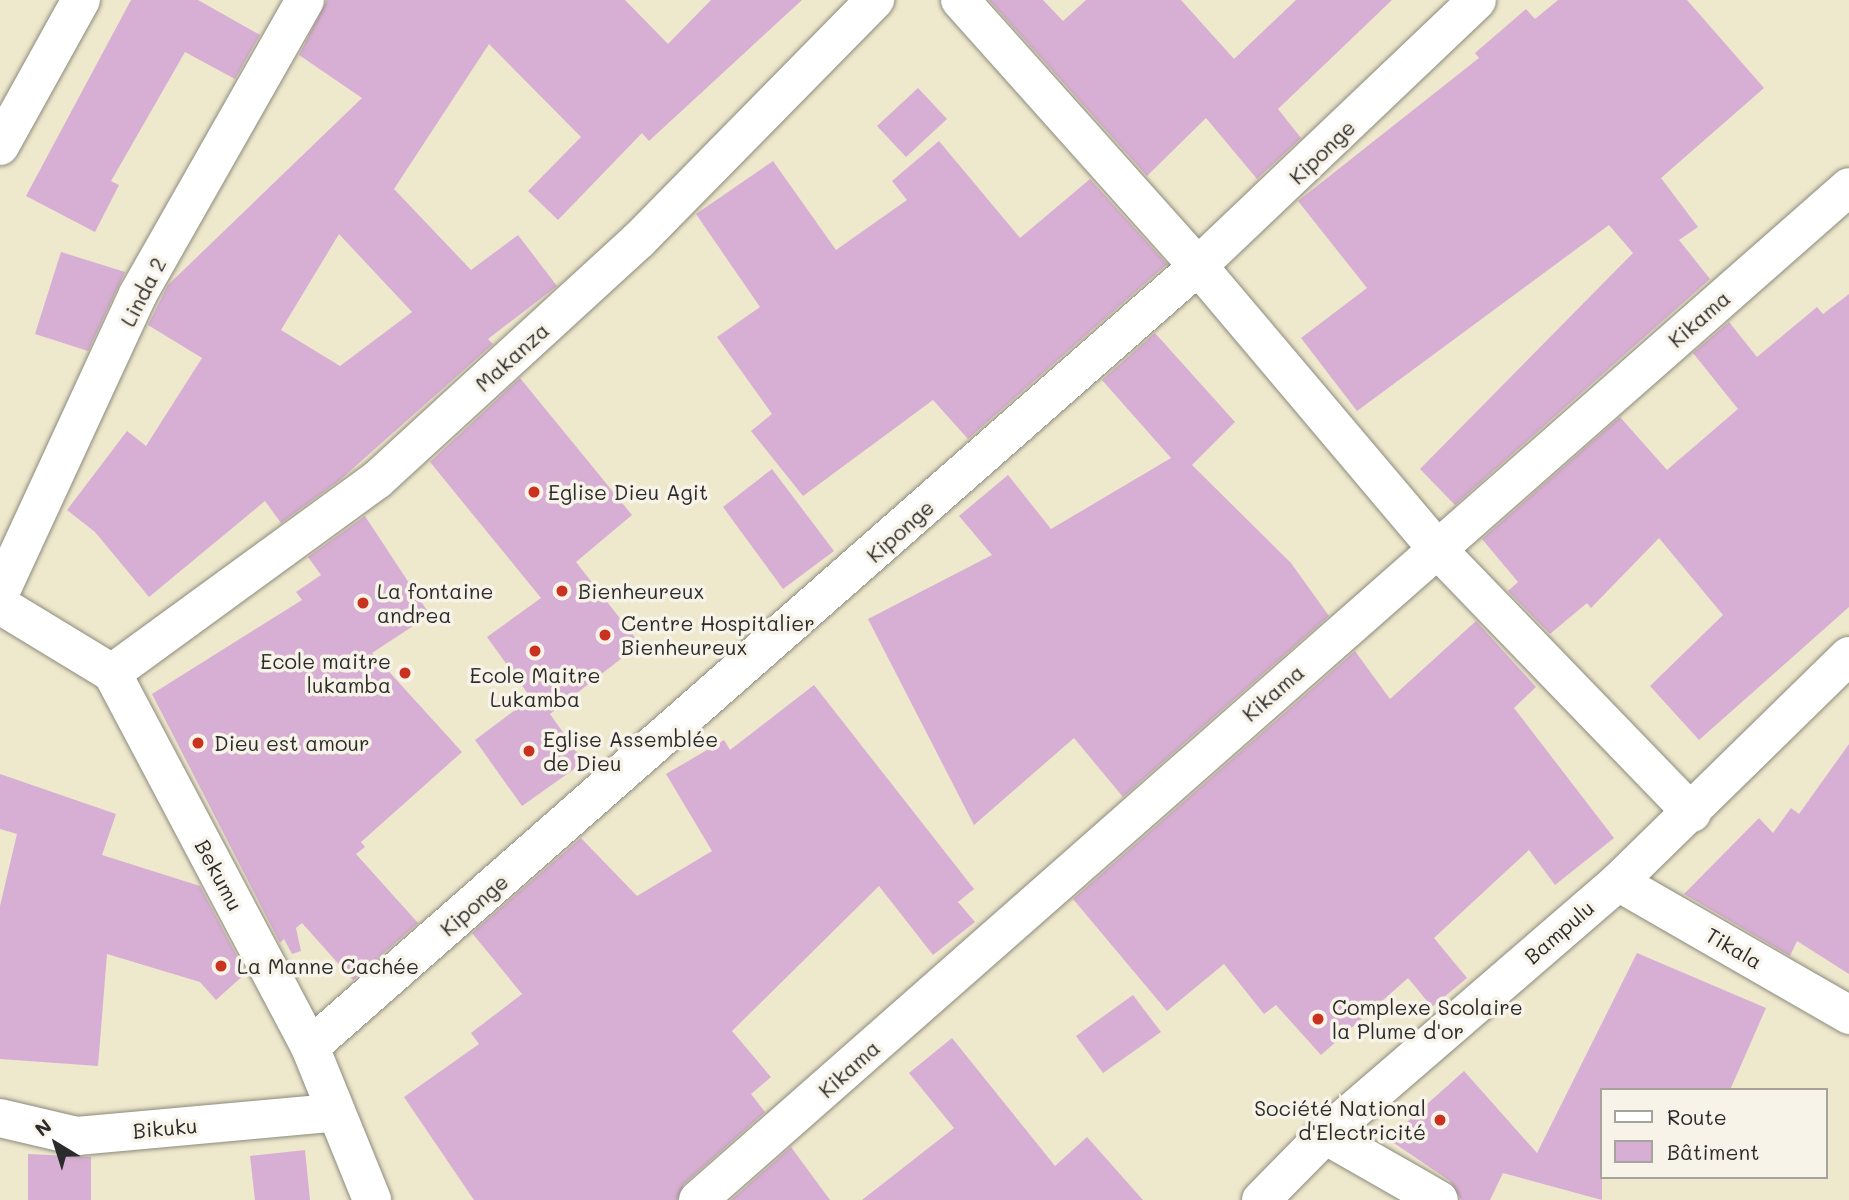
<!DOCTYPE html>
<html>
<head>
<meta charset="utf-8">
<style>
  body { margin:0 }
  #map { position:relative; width:1849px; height:1200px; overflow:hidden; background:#eee8cd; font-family:Mali,sans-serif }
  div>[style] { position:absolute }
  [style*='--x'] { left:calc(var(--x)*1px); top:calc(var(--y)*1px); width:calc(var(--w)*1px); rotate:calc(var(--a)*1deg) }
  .building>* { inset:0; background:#d8afd4 }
  .roads { filter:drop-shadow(0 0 2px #8c8a7c) drop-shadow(0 0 2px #8c8a7c) }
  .minor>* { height:38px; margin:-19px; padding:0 19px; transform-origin:19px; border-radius:19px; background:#fff }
  .dots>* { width:19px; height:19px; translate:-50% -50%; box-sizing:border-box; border:4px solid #f7f3e8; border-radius:50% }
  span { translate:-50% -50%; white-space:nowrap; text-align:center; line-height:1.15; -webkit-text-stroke:7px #f7f3e8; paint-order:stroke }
  .street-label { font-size:21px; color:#2b2b2b }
  .poi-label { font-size:21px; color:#2b2b2b }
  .left { translate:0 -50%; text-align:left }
  .right { translate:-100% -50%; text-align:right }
  .legend { position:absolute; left:1600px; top:1088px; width:228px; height:91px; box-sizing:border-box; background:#f7f3e8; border:2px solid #a5a39c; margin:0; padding:9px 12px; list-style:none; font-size:21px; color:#2b2b2b }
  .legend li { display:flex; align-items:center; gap:14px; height:35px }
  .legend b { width:35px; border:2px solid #a5a39c }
  .north { position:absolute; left:21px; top:1109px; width:70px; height:70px; -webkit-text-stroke:5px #f7f3e8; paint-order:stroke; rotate:322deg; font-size:19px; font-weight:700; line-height:28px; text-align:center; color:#2b2b2b }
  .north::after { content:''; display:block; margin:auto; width:24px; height:32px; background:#2b2b2b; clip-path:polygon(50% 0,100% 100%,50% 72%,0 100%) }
</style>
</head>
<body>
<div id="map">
  <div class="building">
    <div style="clip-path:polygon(131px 0,198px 0,260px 35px,235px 79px,185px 52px,111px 181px,119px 185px,95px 232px,26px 196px)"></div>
    <div style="clip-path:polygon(evenodd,327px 0,625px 0,668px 44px,711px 0,802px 0,649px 141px,642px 133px,558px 220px,528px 191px,581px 137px,489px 44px,394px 189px,471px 270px,518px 235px,557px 286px,488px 339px,493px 344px,340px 480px,281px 523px,265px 501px,149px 597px,95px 532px,67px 510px,127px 431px,146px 446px,202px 358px,148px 325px,168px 285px,362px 98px,299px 55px,327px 0,339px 234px,412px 312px,340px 366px,281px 330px,339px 234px)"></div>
    <div style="clip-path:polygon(989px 0,1043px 0,1063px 21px,1086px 0,1181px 0,1234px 59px,1296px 0,1392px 0,1278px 109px,1301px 138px,1257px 179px,1206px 118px,1147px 176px)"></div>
    <div style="clip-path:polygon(1558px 0,1687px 0,1764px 88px,1661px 178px,1698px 227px,1679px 240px,1710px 279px,1455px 505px,1420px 469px,1633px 253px,1609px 225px,1357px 411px,1301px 338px,1367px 288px,1298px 201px,1479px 58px,1475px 53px,1526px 9px,1535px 19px)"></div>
    <div style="clip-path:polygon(918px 88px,947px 119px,906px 157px,877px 126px)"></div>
    <div style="clip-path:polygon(939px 141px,1020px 238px,1090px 179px,1167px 264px,968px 439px,933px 400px,803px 496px,751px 431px,772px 414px,717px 337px,760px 307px,696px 214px,773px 161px,836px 250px,907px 200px,892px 181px)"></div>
    <div style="clip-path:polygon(61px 252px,125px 272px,88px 351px,35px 334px)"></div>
    <div style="clip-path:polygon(1849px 294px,1849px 607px,1699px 740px,1650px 686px,1723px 615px,1659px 538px,1591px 608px,1587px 603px,1550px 634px,1508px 591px,1518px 582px,1482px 539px,1620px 417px,1667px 470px,1738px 409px,1693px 353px,1729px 322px,1757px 357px,1817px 307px,1823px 314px)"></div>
    <div style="clip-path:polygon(1155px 333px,1235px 422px,1192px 465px,1291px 563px,1329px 616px,1123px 797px,1074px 738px,974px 825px,868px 619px,992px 555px,959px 516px,1008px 475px,1051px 529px,1171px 458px,1102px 380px)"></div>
    <div style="clip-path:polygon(520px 378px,632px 515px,576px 562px,640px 644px,550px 714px,584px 762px,522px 806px,475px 740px,531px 698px,487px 637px,541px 598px,430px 462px)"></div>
    <div style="clip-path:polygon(772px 469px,834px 551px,783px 589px,723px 507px)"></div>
    <div style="clip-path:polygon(365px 516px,430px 615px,372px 653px,462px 752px,361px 842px,365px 847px,356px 854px,418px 923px,353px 980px,302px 923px,296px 928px,301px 951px,292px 954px,284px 939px,280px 943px,152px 694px,302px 600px,296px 592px,321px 575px,308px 557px)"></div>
    <div style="clip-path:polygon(1476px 621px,1536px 687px,1514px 708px,1614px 838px,1555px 885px,1529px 850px,1434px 938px,1467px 978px,1432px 1007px,1408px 978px,1321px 1055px,1276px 1005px,1264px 1014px,1224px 964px,1167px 1011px,1073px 899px,1355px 651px,1390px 699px)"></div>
    <div style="clip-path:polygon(814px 685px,974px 889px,958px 902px,975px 922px,933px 955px,879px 886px,732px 1031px,771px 1077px,751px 1094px,765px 1112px,684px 1184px,677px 1200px,474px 1200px,404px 1097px,479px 1044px,471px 1033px,522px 994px,472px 933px,581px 838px,637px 896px,712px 851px,666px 774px,724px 740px,730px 750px)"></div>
    <div style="clip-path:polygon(1849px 744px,1849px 974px,1797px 941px,1790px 956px,1684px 894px,1759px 818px,1773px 833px,1791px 808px,1799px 814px)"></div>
    <div style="clip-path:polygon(0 774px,116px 814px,102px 855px,200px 886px,246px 973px,216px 1000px,200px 982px,107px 954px,98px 1066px,0 1059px,0 906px,17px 834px,0 829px)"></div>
    <div style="clip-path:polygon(1637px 953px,1766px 1008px,1730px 1090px,1602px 1090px,1602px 1200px,1503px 1173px,1490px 1200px,1461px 1200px,1450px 1181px,1388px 1139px,1464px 1071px,1537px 1153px)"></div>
    <div style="clip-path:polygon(1133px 995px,1161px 1032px,1103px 1073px,1076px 1036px)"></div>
    <div style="clip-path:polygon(952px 1038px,1055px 1166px,1087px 1137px,1143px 1200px,862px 1200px,954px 1128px,909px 1073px)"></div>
    <div style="clip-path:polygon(791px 1147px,830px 1200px,731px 1200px)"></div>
    <div style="clip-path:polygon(305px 1150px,310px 1200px,255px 1200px,250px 1156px)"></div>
    <div style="clip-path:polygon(28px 1154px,91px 1157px,91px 1200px,28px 1200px)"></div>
  </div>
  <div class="roads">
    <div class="minor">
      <div style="--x:960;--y:0;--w:357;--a:48.2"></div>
      <div style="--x:1198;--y:266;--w:370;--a:49.8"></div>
      <div style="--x:1437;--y:549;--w:367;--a:46"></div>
      <div style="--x:0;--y:146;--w:167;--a:-61"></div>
      <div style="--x:0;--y:593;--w:329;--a:-65.2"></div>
      <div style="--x:138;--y:294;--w:338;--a:-60.4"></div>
      <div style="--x:0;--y:605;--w:131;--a:31.3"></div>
      <div style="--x:112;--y:673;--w:423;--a:62.1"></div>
      <div style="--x:310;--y:1047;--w:165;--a:67.9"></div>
      <div style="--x:112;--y:673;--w:328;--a:-36.1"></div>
      <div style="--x:377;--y:480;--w:355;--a:-42.5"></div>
      <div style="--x:639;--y:240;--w:337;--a:-45.5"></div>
      <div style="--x:1618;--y:882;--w:267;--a:29.9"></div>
      <div style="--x:310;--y:1047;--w:1183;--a:-41.33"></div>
      <div style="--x:1198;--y:266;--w:385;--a:-43.6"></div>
      <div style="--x:0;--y:1118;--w:79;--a:13.2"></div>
      <div style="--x:77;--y:1136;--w:256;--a:-5.2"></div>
      <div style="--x:1325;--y:1135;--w:131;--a:29.7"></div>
      <div style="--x:698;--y:1200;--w:1533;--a:-41.35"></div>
      <div style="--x:1261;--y:1200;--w:91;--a:-45.4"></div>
      <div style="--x:1325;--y:1135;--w:387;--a:-40.8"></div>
      <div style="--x:1618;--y:882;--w:323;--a:-44.4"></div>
    </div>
  </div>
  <div class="dots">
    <div style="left:534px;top:492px;background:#c8321e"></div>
    <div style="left:562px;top:591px;background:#c8321e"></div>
    <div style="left:363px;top:603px;background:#c8321e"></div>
    <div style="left:605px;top:635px;background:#c8321e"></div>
    <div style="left:535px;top:651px;background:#c8321e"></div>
    <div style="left:405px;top:673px;background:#c8321e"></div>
    <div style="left:198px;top:743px;background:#c8321e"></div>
    <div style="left:529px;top:751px;background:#c8321e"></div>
    <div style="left:221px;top:966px;background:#c8321e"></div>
    <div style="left:1318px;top:1019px;background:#c8321e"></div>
    <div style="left:1440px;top:1120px;background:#c8321e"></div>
  </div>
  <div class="street-label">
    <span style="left:1322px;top:152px;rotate:-44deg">Kiponge</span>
    <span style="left:143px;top:292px;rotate:-63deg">Linda 2</span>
    <span style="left:1699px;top:319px;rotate:-41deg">Kikama</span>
    <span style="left:512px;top:357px;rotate:-42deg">Makanza</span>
    <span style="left:900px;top:531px;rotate:-42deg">Kiponge</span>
    <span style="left:1273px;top:693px;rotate:-41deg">Kikama</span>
    <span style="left:219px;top:875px;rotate:62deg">Bekumu</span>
    <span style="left:474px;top:905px;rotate:-41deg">Kiponge</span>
    <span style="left:1559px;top:932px;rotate:-41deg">Bampulu</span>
    <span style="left:1734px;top:948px;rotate:30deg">Tikala</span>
    <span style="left:849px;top:1069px;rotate:-42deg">Kikama</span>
    <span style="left:165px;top:1128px;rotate:-5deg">Bikuku</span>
  </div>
  <div class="poi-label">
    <span class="left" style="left:548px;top:492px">Eglise Dieu Agit</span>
    <span class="left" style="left:377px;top:603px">La fontaine<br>andrea</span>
    <span class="left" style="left:578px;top:591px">Bienheureux</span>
    <span class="left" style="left:621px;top:635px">Centre Hospitalier<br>Bienheureux</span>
    <span class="right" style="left:391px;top:673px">Ecole maitre<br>lukamba</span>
    <span style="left:535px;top:687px">Ecole Maitre<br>Lukamba</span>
    <span class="left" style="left:543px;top:751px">Eglise Assemblée<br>de Dieu</span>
    <span class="left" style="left:214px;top:743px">Dieu est amour</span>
    <span class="left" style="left:237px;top:966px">La Manne Cachée</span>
    <span class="left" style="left:1332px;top:1019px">Complexe Scolaire<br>la Plume d'or</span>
    <span class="right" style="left:1426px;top:1120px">Société National<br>d'Electricité</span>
  </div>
  <ul class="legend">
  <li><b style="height:9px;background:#fff"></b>Route</li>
  <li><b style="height:19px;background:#d8afd4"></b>Bâtiment</li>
  </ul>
  <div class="north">N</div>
</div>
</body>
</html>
